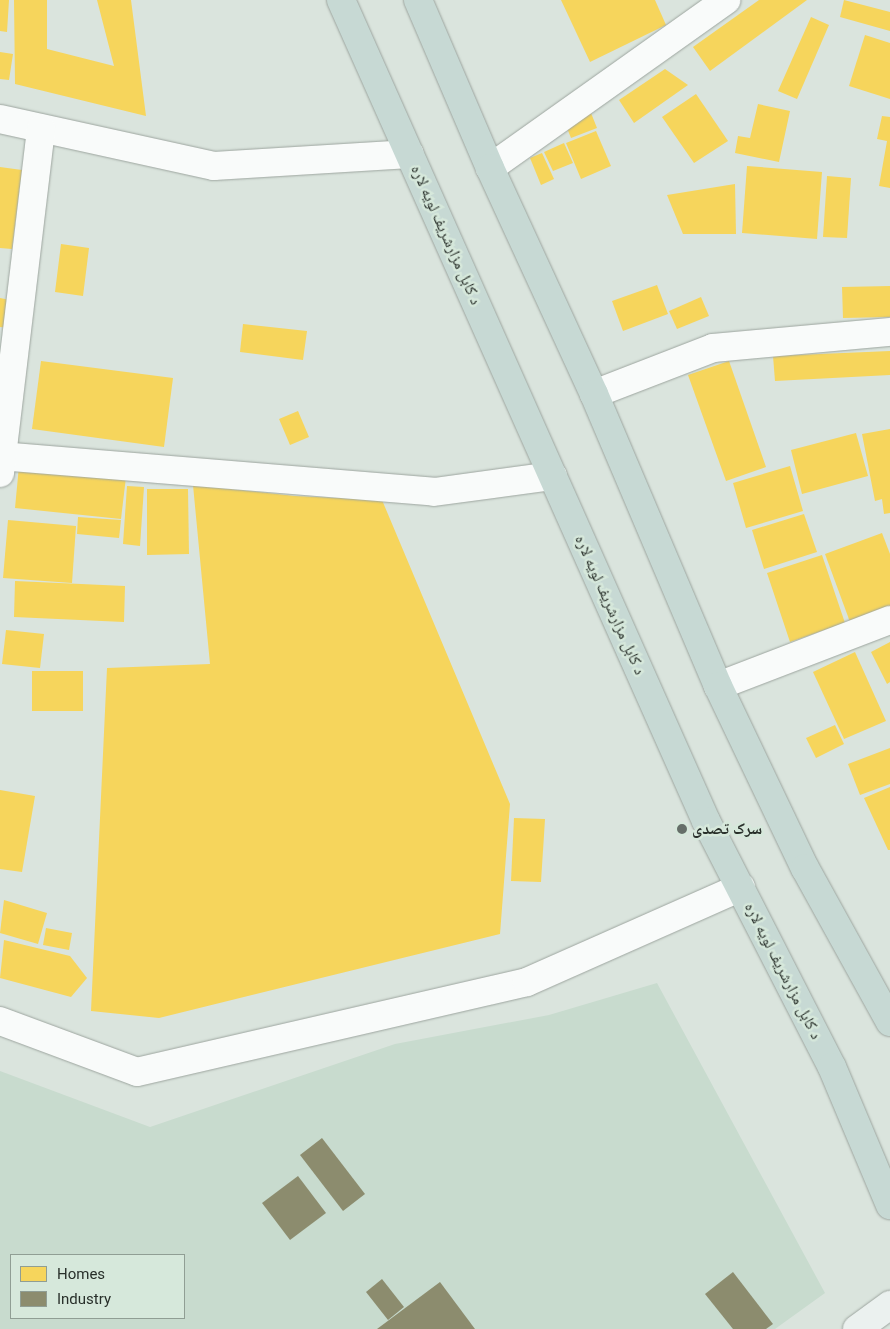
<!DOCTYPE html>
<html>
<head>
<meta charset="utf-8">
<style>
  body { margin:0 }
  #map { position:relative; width:890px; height:1329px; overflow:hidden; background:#dae4dd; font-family:Roboto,"Noto Naskh Arabic",sans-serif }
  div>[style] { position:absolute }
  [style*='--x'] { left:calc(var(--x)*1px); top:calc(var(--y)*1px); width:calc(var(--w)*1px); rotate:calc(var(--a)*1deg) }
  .built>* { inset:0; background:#c8dbce }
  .homes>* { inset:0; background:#f6d55c }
  .industry>* { inset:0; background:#8c8c6e }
  .roads { filter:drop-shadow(0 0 1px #9da59f) drop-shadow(0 0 1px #9da59f) }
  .street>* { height:28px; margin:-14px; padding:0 14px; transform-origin:14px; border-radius:14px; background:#f9fbfa }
  .secondary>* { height:28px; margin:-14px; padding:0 14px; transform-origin:14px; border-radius:14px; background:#ebf1ef }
  .highway>* { height:28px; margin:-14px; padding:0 14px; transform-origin:14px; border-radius:14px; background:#c7d9d4 }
  .dots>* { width:14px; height:14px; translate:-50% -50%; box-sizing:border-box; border:2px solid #d6e8db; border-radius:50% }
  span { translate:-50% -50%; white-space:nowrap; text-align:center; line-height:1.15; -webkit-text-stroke:5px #d6e8db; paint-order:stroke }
  .street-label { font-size:16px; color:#282f2a }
  .poi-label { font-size:16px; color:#282f2a; font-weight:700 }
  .left { translate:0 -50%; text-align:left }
  .legend { position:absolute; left:10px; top:1254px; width:175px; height:65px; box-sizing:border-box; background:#d6e8db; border:1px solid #909e94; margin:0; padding:6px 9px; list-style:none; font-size:15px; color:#282f2a }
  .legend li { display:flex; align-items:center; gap:10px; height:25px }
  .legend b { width:25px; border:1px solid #909e94 }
</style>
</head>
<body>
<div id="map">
  <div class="built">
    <div style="clip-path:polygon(evenodd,657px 983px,825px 1293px,775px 1329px,0 1329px,0 1071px,150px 1127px,395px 1044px,549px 1015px,657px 983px,11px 1255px,184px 1255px,184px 1318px,11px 1318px,11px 1255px)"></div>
  </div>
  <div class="homes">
    <div style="clip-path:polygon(0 0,9px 0,7px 32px,0 31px)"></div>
    <div style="clip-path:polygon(14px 0,47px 0,47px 49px,114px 66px,97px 0,131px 0,146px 116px,15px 84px)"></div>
    <div style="clip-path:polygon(561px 0,655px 0,666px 25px,590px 62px)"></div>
    <div style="clip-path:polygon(759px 0,807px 0,710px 71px,693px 47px)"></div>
    <div style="clip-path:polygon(844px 0,890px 12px,890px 31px,840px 17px)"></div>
    <div style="clip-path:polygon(811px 17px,829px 25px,797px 99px,778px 91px)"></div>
    <div style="clip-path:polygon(865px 35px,890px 43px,890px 99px,849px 86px)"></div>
    <div style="clip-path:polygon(0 52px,13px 54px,9px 80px,0 79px)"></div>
    <div style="clip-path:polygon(665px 69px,688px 85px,634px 123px,619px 100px)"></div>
    <div style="clip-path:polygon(696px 94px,728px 141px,694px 163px,662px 117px)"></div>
    <div style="clip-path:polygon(758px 104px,790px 111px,779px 162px,735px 153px,738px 136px,750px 138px)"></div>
    <div style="clip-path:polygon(591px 113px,597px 128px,571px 138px,565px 123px)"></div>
    <div style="clip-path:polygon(882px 116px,890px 117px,890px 188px,879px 186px,887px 141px,877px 139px)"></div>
    <div style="clip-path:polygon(596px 131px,611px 166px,581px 179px,566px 143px)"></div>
    <div style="clip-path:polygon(564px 143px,573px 163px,553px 171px,544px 152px)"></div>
    <div style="clip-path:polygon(542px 153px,554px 179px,541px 185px,530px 158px)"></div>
    <div style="clip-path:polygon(747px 166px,822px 172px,817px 239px,742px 233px)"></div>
    <div style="clip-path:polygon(0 167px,22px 170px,12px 249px,0 248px)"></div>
    <div style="clip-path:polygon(827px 176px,851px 178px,847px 238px,823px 237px)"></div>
    <div style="clip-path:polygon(735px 184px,736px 234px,683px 234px,667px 195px)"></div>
    <div style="clip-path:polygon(61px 244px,89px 248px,83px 296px,55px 292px)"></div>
    <div style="clip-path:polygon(657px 285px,668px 314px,623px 331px,612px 301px)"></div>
    <div style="clip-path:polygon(890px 286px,890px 317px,843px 318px,842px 287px)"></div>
    <div style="clip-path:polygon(701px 297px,709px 316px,677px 329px,669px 311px)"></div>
    <div style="clip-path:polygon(0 298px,15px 301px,10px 328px,0 327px)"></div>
    <div style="clip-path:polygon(243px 324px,307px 331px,303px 360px,240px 352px)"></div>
    <div style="clip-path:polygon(890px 351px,890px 375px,775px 381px,773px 356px)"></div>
    <div style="clip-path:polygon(41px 361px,173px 378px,164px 447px,32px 429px)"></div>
    <div style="clip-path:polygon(729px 361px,766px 467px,726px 481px,688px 375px)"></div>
    <div style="clip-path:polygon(298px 411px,309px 437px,290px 445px,279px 419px)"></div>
    <div style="clip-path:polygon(890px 429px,890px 513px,884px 514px,882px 499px,875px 501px,862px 434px)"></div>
    <div style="clip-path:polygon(856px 433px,868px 476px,802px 494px,791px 450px)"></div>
    <div style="clip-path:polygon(19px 466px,126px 477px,121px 519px,15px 508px)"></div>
    <div style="clip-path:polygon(790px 466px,803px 511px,746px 528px,733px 483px)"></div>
    <div style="clip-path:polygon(193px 485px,295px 496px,382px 500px,510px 804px,500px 934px,159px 1018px,91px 1011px,107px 668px,210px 664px)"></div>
    <div style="clip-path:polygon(127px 486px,144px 487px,140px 546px,123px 544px)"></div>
    <div style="clip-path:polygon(147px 489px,188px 489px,189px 554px,147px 555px)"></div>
    <div style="clip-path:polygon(804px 514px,817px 552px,764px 569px,752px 530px)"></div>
    <div style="clip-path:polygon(78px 517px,121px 520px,119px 538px,77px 534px)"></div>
    <div style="clip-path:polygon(8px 520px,76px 526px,72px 583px,3px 578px)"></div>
    <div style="clip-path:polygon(882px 533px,890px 554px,890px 607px,850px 622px,825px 554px)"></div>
    <div style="clip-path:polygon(822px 555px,845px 623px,790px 642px,767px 573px)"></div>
    <div style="clip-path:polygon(15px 581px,125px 586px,124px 622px,14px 617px)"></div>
    <div style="clip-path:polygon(6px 630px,44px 634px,40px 668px,2px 664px)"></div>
    <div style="clip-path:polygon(890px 642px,890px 682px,887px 684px,871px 652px)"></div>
    <div style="clip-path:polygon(855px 652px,886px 721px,844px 739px,813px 672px)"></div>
    <div style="clip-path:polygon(32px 671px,83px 671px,83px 711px,32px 711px)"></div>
    <div style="clip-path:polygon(835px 725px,844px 744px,816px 758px,806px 738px)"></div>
    <div style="clip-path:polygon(890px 748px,890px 784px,860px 795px,848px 764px)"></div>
    <div style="clip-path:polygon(890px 787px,890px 850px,888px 850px,864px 798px)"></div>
    <div style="clip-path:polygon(0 790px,35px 796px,22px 872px,0 869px)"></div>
    <div style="clip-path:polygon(514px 818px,545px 819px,541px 882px,511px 881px)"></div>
    <div style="clip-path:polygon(4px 900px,47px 913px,38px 944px,0 933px)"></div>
    <div style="clip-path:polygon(46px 928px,72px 933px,69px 950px,43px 945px)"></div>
    <div style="clip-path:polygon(4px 940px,70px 956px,87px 978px,71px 997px,0 978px)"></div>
  </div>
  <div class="industry">
    <div style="clip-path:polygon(322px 1138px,365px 1194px,343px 1211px,300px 1155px)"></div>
    <div style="clip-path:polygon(298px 1176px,326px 1213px,290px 1240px,262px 1203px)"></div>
    <div style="clip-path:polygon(733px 1272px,773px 1324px,766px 1329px,733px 1329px,705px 1294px)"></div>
    <div style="clip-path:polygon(382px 1279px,404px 1307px,388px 1320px,366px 1292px)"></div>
    <div style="clip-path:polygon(440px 1282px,475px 1329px,377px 1329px)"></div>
  </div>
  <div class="roads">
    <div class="street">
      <div style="--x:0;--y:119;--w:219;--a:12.4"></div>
      <div style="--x:214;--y:166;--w:196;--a:-3.5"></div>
      <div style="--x:490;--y:168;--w:290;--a:-35.4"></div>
      <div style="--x:594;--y:394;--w:128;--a:-21.1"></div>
      <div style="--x:713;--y:348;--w:178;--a:-5.2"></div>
      <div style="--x:0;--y:456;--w:435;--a:4.7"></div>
      <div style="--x:434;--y:492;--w:120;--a:-7.7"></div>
      <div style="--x:0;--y:473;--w:347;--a:-83.2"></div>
      <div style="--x:718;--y:686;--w:184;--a:-21"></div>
      <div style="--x:0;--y:1021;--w:146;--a:20.4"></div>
      <div style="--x:137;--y:1072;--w:400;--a:-13"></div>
      <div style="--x:527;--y:982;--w:234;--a:-23.9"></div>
    </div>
    <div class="secondary">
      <div style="--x:857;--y:1329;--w:41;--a:-36"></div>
    </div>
    <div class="highway">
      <div style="--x:341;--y:0;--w:898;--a:66.03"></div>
      <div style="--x:706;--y:821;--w:276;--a:62.9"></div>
      <div style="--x:832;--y:1067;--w:150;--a:67.2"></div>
      <div style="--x:418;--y:0;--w:183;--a:66.8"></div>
      <div style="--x:490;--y:168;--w:249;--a:65.3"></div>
      <div style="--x:594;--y:394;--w:317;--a:67"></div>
      <div style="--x:718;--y:686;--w:202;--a:64.5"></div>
      <div style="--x:805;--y:868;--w:176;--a:61.1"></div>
    </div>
  </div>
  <div class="dots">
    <div style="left:682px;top:829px;background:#666e69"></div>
  </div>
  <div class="street-label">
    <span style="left:446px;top:235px;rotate:66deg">د کابل مزارشریف لویه لاره</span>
    <span style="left:610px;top:605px;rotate:66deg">د کابل مزارشریف لویه لاره</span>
    <span style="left:783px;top:971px;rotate:63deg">د کابل مزارشریف لویه لاره</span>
  </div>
  <div class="poi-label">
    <span class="left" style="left:692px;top:829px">سرک تصدی</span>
  </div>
  <ul class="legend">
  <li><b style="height:14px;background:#f6d55c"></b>Homes</li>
  <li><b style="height:14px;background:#8c8c6e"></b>Industry</li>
  </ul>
</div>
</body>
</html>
